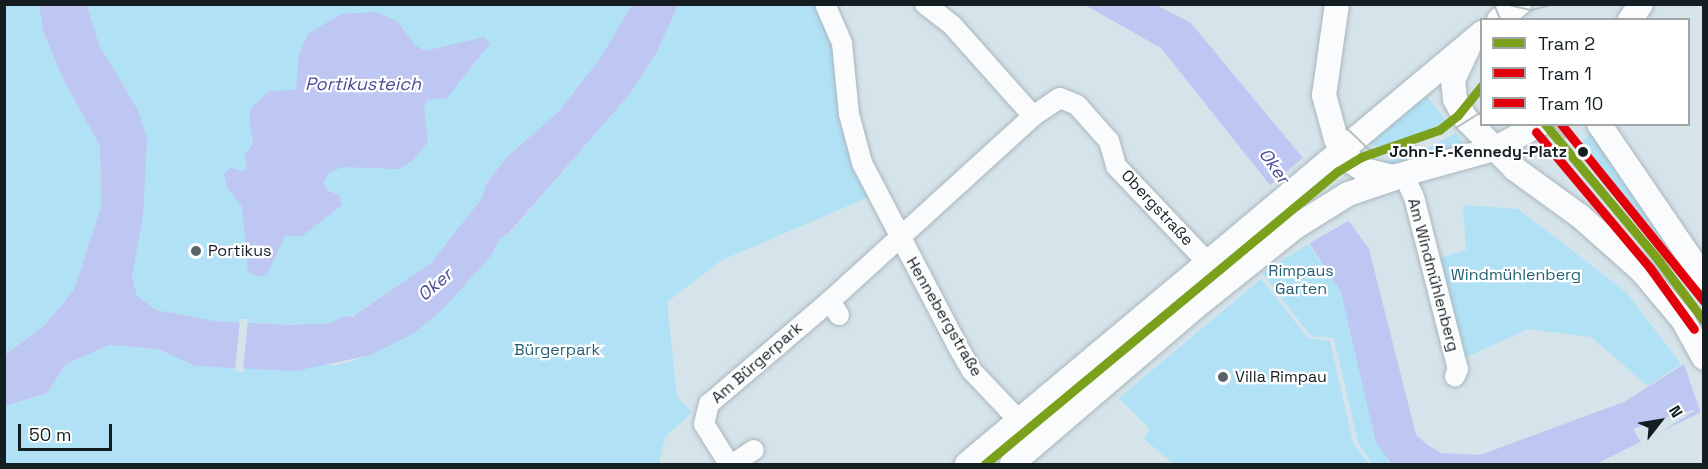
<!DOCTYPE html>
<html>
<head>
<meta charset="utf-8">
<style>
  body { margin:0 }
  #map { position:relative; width:1708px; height:469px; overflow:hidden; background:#d5e4ea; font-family:"Space Grotesk",sans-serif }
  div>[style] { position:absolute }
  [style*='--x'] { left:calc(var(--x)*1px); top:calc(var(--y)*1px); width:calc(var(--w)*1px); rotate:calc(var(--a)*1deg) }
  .green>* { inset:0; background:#b1e1f4 }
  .water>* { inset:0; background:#bec6f2 }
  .pier>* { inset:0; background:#d5e4ea }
  .roads { filter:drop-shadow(0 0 2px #aab6bb) drop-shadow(0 0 2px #aab6bb) }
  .minor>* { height:20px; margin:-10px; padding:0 10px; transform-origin:10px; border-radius:10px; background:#f9fbfc }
  .major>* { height:24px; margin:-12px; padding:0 12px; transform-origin:12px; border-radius:12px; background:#f9fbfc }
  .tram>* { height:1.5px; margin:-0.75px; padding:0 0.75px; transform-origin:0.75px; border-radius:0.75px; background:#b9bdbe }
  .tram-1>* { height:9px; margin:-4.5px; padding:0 4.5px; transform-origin:4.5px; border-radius:4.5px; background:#7aa01c }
  .tram-2>* { height:9px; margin:-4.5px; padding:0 4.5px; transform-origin:4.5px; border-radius:4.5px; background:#e3000b }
  .tram-3>* { height:9px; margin:-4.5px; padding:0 4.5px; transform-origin:4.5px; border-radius:4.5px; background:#e3000b }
  .dots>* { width:16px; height:16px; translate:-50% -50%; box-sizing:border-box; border:3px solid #fff; border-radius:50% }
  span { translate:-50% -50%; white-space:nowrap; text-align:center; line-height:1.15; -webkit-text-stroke:4.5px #fff; paint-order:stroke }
  .stop-label { font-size:16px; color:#141e22; font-weight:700 }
  .right { translate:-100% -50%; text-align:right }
  .street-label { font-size:16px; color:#141e22 }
  .poi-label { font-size:16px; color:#141e22 }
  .left { translate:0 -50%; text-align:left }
  .park-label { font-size:16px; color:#245f74 }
  .water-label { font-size:18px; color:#4c4c94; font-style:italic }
  .frame { position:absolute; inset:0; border:6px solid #141e22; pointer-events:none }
  .legend { position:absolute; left:1480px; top:18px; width:210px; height:108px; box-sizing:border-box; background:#fff; border:2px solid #a1a5a7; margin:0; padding:8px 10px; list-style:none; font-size:18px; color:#141e22 }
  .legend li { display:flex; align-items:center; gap:12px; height:30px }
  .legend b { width:30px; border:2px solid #a1a5a7 }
  .north { position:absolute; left:1630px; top:391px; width:60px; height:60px; -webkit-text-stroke:4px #fff; paint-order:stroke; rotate:59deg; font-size:16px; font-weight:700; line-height:24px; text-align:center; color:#141e22 }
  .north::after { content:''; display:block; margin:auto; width:21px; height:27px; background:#141e22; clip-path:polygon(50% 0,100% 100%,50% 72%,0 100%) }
  .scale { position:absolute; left:18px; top:424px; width:94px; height:27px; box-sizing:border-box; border:3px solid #141e22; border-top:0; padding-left:8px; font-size:18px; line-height:21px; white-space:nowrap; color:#141e22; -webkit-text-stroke:4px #fff; paint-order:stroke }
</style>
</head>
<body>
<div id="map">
  <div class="green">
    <div style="clip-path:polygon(5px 5px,39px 5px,43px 31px,63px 79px,100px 146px,101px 207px,74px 290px,44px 326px,5px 355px)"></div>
    <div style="clip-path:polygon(87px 5px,632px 5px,599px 60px,559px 111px,506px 158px,486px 184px,482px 198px,431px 263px,351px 317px,343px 316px,331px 323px,290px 325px,215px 321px,156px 310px,137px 296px,132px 277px,139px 112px,99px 45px)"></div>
    <div style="clip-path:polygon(678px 5px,818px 5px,835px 43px,869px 197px,722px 260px,667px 302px,677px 397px,692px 412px,665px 437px,659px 464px,5px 464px,5px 406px,47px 393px,66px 364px,109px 345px,158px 349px,195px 366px,338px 365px,371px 355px,411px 335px,490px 257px,500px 239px,510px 233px,629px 95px,657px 52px)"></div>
    <div style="clip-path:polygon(1423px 91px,1446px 121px,1414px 138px,1378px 147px,1364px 142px)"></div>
    <div style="clip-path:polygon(1456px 133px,1465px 145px,1388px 165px,1380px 163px,1424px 150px)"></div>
    <div style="clip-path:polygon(1591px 133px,1650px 219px,1646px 223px,1580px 144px)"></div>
    <div style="clip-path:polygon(1463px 205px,1518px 209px,1626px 292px,1681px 364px,1648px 386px,1591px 337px,1528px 329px,1464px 358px,1437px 259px,1466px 250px)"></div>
    <div style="clip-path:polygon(1652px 222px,1687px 272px,1703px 305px,1645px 231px)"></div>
    <div style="clip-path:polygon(1308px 244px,1341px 292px,1387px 459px,1392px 464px,1372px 464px,1358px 442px,1334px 338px,1311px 336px,1262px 273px)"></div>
    <div style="clip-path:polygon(1261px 279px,1308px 338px,1330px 341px,1353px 443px,1369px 464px,1174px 464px,1144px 439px,1150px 429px,1119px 398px)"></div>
  </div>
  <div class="water">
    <div style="clip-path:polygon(39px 5px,87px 5px,99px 45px,139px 112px,147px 138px,143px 216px,132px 277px,137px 296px,156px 310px,215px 321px,290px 325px,331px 323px,343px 316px,352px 317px,431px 263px,482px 198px,486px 184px,506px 158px,559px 111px,599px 60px,632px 5px,678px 5px,657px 52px,629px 95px,509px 233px,500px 239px,490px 257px,440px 312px,411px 335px,371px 355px,296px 371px,195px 366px,158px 349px,109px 345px,66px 364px,47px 393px,5px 406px,5px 355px,44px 326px,74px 290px,101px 207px,100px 146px,63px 79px,43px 31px)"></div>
    <div style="clip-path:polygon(1085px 5px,1156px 5px,1191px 23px,1303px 158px,1369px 249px,1416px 435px,1428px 445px,1441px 453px,1480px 455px,1624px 402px,1684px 364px,1703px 411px,1596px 464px,1392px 464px,1376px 443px,1341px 292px,1277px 194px,1161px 48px)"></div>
    <div style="clip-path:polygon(376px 12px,397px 21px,415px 45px,425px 51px,484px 37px,490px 43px,447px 98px,428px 100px,424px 106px,428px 142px,414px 159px,399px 169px,343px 167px,330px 172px,323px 182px,328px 191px,339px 195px,342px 205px,302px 236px,285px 236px,267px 274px,260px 277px,248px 272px,242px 207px,227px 187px,224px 174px,231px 168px,243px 171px,247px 167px,244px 156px,253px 144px,249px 116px,251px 108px,269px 91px,296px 90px,299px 55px,308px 34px,341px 14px)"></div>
  </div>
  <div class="pier">
    <div style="clip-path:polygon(1304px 157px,1352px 219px,1308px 244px,1268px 187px)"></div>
    <div style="clip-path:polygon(240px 319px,248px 319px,243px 372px,235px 371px)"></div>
    <div style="clip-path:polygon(1683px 361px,1704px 361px,1704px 414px,1701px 414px)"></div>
    <div style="clip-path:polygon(1697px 409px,1642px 444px,1633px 429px,1648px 423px)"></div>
  </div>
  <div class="roads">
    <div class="minor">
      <div style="--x:825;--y:4;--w:43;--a:66.4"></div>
      <div style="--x:842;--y:43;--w:71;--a:84.4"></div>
      <div style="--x:849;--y:114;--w:51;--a:75.1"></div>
      <div style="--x:862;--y:163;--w:213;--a:62.4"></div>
      <div style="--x:961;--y:352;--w:22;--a:60"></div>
      <div style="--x:972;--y:371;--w:76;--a:46.6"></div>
      <div style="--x:1024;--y:426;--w:14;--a:12"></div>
      <div style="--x:1038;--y:429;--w:22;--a:-16"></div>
      <div style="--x:925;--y:4;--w:34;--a:38"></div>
      <div style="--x:952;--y:25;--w:122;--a:48.3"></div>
      <div style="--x:1404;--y:175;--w:24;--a:66"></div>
      <div style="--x:1414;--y:197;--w:178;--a:75.7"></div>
      <div style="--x:1458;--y:369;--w:8;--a:113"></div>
      <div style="--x:839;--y:315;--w:17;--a:-123"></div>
      <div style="--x:830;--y:301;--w:275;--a:-42.3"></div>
      <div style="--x:1033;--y:116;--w:32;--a:-34"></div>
      <div style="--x:1060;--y:98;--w:18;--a:22"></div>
      <div style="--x:1077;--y:105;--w:48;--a:48.4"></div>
      <div style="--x:1109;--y:141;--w:26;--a:74"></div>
      <div style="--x:1116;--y:166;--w:135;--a:46.5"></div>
      <div style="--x:729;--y:464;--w:47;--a:-122"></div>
      <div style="--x:704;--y:424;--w:21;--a:-76"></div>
      <div style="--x:709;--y:404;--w:159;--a:-40.4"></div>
      <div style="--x:733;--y:464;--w:25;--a:-34"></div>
    </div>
    <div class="major">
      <div style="--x:1337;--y:4;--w:92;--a:98.1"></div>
      <div style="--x:1324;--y:95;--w:46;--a:74.7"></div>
      <div style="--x:1336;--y:139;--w:28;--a:55"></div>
      <div style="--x:1352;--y:162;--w:14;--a:34"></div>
      <div style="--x:1364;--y:170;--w:30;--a:14"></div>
      <div style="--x:1393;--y:177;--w:105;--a:-15.5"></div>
      <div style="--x:1494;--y:149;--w:52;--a:-28.5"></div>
      <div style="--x:1499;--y:20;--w:26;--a:-39"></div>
      <div style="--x:1630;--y:20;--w:19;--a:-55"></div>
      <div style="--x:1468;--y:48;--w:35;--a:115"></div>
      <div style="--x:1453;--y:80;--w:19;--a:84"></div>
      <div style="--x:1455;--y:99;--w:21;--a:62"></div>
      <div style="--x:1465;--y:118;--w:71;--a:45.6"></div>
      <div style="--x:1515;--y:169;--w:80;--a:35.9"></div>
      <div style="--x:1580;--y:216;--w:83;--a:41.6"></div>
      <div style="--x:1642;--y:271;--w:64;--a:50.1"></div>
      <div style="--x:1683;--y:320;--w:43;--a:61.1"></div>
      <div style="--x:1599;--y:124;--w:186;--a:55.7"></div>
      <div style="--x:967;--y:464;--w:672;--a:-39.93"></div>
      <div style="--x:1012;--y:464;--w:240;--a:-40.6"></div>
      <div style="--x:1194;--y:308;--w:129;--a:-38.7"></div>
      <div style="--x:1295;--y:227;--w:62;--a:-31.9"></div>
      <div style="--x:1348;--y:194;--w:59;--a:-18.7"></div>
    </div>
  </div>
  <div class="tram">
    <div style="--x:1494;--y:4;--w:17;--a:66"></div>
    <div style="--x:1505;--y:4;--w:28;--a:13"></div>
    <div style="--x:1532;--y:10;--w:24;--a:-15"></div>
    <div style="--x:1553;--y:124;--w:18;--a:49"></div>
    <div style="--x:1347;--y:128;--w:30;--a:44"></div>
    <div style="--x:1369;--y:149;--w:28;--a:10"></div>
    <div style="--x:1456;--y:128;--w:31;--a:-32"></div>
  </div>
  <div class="tram-1">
    <div style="--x:1545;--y:124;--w:178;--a:50.2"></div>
    <div style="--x:1659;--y:261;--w:75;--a:53.1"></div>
    <div style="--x:985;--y:464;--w:459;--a:-39.7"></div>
    <div style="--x:1338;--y:171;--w:27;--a:-31"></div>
    <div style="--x:1361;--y:157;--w:83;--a:-19.1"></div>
    <div style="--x:1439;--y:130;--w:24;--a:-38"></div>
    <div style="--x:1458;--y:115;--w:38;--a:-51"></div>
  </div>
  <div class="tram-2">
    <div style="--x:1536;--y:132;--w:177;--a:50"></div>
    <div style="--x:1650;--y:268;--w:75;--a:54.2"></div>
  </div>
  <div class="tram-3">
    <div style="--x:1561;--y:124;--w:228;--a:51.1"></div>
  </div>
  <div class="dots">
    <div style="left:1583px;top:152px;background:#141e22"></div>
    <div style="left:196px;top:251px;background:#586368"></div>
    <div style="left:1223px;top:377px;background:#586368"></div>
  </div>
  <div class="stop-label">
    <span class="right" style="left:1567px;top:152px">John-F.-Kennedy-Platz</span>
  </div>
  <div class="street-label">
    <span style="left:1157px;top:208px;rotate:47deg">Obergstraße</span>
    <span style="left:1433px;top:275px;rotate:75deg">Am Windmühlenberg</span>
    <span style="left:944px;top:317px;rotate:60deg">Hennebergstraße</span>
    <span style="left:757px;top:363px;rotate:-41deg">Am Bürgerpark</span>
  </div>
  <div class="poi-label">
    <span class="left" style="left:208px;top:251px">Portikus</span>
    <span class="left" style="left:1235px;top:377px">Villa Rimpau</span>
  </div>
  <div class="park-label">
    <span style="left:1301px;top:280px">Rimpaus<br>Garten</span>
    <span style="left:1516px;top:275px">Windmühlenberg</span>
    <span style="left:557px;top:350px">Bürgerpark</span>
  </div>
  <div class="water-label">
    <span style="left:363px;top:84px">Portikusteich</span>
    <span style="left:1274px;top:166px;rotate:55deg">Oker</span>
    <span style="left:435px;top:285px;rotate:-41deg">Oker</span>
  </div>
  <div class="frame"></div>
  <ul class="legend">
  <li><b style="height:8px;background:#7aa01c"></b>Tram 2</li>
  <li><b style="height:8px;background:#e3000b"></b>Tram 1</li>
  <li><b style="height:8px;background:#e3000b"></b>Tram 10</li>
  </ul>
  <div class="north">N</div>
  <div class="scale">50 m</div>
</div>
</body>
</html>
